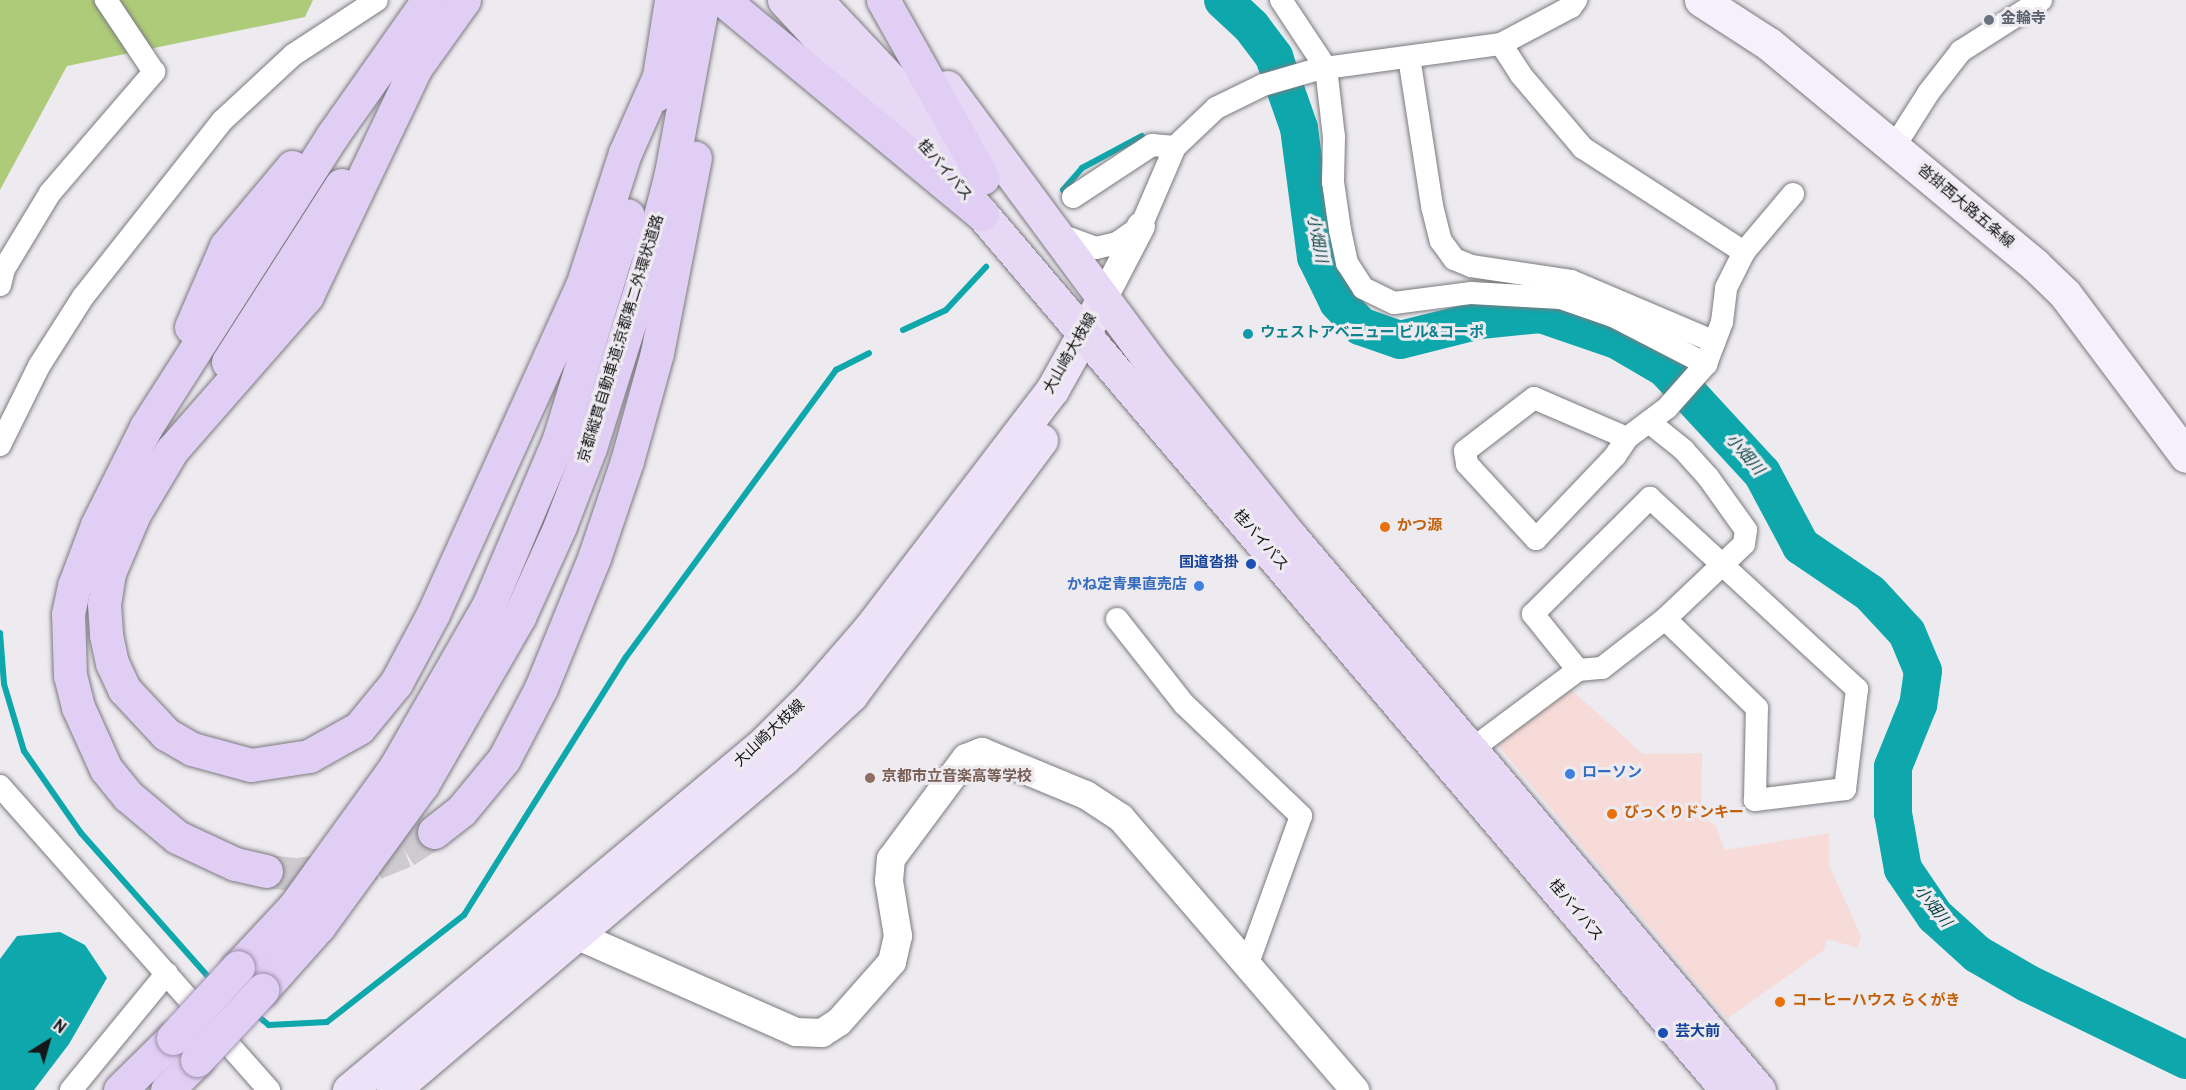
<!DOCTYPE html>
<html>
<head>
<meta charset="utf-8">
<style>
  body { margin:0 }
  #map { position:relative; width:2186px; height:1090px; overflow:hidden; background:#edebf0; font-family:Overpass,"Noto Sans JP",sans-serif }
  div>[style] { position:absolute }
  [style*='--x'] { left:calc(var(--x)*1px); top:calc(var(--y)*1px); width:calc(var(--w)*1px); rotate:calc(var(--a)*1deg) }
  .commercial>* { inset:0; background:#f6dbd9 }
  .forest>* { inset:0; background:#aecb7a }
  .water>* { inset:0; background:#0da7ac }
  .stream>* { height:6px; margin:-3px; padding:0 3px; transform-origin:3px; border-radius:3px; background:#0da7ac }
  .river>* { height:38px; margin:-19px; padding:0 19px; transform-origin:19px; border-radius:19px; background:#0da7ac }
  .motorway-tunnel>* { height:33px; margin-top:-16.5px; transform-origin:0; background:repeating-linear-gradient(90deg,#cdcbcf 0 33px,transparent 0 49px) }
  .roads { filter:drop-shadow(0 0 2px #7b7a7e) drop-shadow(0 0 2px #7b7a7e) }
  .minor>* { height:22px; margin:-11px; padding:0 11px; transform-origin:11px; border-radius:11px; background:#fff }
  .tertiary>* { height:28px; margin:-14px; padding:0 14px; transform-origin:14px; border-radius:14px; background:#fff }
  .secondary>* { height:33px; margin:-16.5px; padding:0 16.5px; transform-origin:16.5px; border-radius:16.5px; background:#f6f0fc }
  .primary>* { height:33px; margin:-16.5px; padding:0 16.5px; transform-origin:16.5px; border-radius:16.5px; background:#ede2f8 }
  .trunk>* { height:33px; margin:-16.5px; padding:0 16.5px; transform-origin:16.5px; border-radius:16.5px; background:#e7d8f6 }
  .motorway>* { height:33px; margin:-16.5px; padding:0 16.5px; transform-origin:16.5px; border-radius:16.5px; background:#e1cef4 }
  .bridges { filter:drop-shadow(0 0 2px #9a8da7) drop-shadow(0 0 2px #9a8da7) }
  .motorway-bridge>* { height:33px; margin:-16.5px; padding:0 16.5px; transform-origin:16.5px; border-radius:16.5px; background:#e1cef4 }
  .dots>* { width:16px; height:16px; translate:-50% -50%; box-sizing:border-box; border:3px solid #edebf0; border-radius:50% }
  span { translate:-50% -50%; white-space:nowrap; text-align:center; line-height:1.15; -webkit-text-stroke:6px #edebf0; paint-order:stroke }
  .worship-label { font-size:15px; color:#5b616d; font-weight:700 }
  .left { translate:0 -50%; text-align:left }
  .street-label { font-size:15px; color:#161517 }
  .culture-label { font-size:15px; color:#0d838f; font-weight:700 }
  .food-label { font-size:15px; color:#c56008; font-weight:700 }
  .transit-label { font-size:15px; color:#164399; font-weight:700 }
  .right { translate:-100% -50%; text-align:right }
  .shop-label { font-size:15px; color:#366cbe; font-weight:700 }
  .education-label { font-size:15px; color:#785e54; font-weight:700 }
  .water-label { font-size:16px; color:#013f42; font-style:italic }
  .north { position:absolute; left:18px; top:1012px; width:60px; height:60px; -webkit-text-stroke:4px #edebf0; paint-order:stroke; rotate:37deg; font-size:16px; font-weight:700; line-height:24px; text-align:center; color:#161517 }
  .north::after { content:''; display:block; margin:auto; width:21px; height:27px; background:#161517; clip-path:polygon(50% 0,100% 100%,50% 72%,0 100%) }
</style>
</head>
<body>
<div id="map">
  <div class="commercial">
    <div style="clip-path:polygon(1567px 686px,1643px 754px,1702px 753px,1701px 817px,1716px 826px,1725px 850px,1829px 833px,1829px 865px,1861px 936px,1858px 948px,1827px 939px,1824px 950px,1727px 1019px,1495px 742px)"></div>
  </div>
  <div class="forest">
    <div style="clip-path:polygon(0 0,313px 0,305px 17px,67px 66px,0 190px)"></div>
  </div>
  <div class="water">
    <div style="clip-path:polygon(60px 932px,85px 945px,107px 978px,69px 1044px,34px 1090px,0 1090px,0 959px,17px 936px)"></div>
  </div>
  <div class="stream">
    <div style="--x:1063;--y:190;--w:29;--a:-49"></div>
    <div style="--x:1082;--y:168;--w:68;--a:-28.1"></div>
    <div style="--x:903;--y:330;--w:47;--a:-24.9"></div>
    <div style="--x:946;--y:310;--w:59;--a:-47.1"></div>
    <div style="--x:0;--y:633;--w:51;--a:85.5"></div>
    <div style="--x:4;--y:684;--w:70;--a:73.4"></div>
    <div style="--x:24;--y:751;--w:100;--a:55.2"></div>
    <div style="--x:81;--y:833;--w:198;--a:48.5"></div>
    <div style="--x:254;--y:1013;--w:19;--a:39"></div>
    <div style="--x:269;--y:1025;--w:58;--a:-3"></div>
    <div style="--x:327;--y:1022;--w:174;--a:-38"></div>
    <div style="--x:464;--y:915;--w:305;--a:-57.9"></div>
    <div style="--x:626;--y:657;--w:356;--a:-53.8"></div>
    <div style="--x:836;--y:370;--w:37;--a:-27"></div>
  </div>
  <div class="river">
    <div style="--x:1223;--y:0;--w:38;--a:43"></div>
    <div style="--x:1251;--y:26;--w:39;--a:53"></div>
    <div style="--x:1274;--y:57;--w:75;--a:70.6"></div>
    <div style="--x:1299;--y:128;--w:130;--a:82.5"></div>
    <div style="--x:1316;--y:257;--w:50;--a:63.9"></div>
    <div style="--x:1338;--y:302;--w:33;--a:47"></div>
    <div style="--x:1360;--y:326;--w:42;--a:19.3"></div>
    <div style="--x:1400;--y:340;--w:82;--a:-14"></div>
    <div style="--x:1480;--y:320;--w:61;--a:-5.6"></div>
    <div style="--x:1541;--y:314;--w:80;--a:18.9"></div>
    <div style="--x:1617;--y:340;--w:56;--a:30.3"></div>
    <div style="--x:1665;--y:368;--w:143;--a:47.3"></div>
    <div style="--x:1762;--y:473;--w:83;--a:61.9"></div>
    <div style="--x:1801;--y:546;--w:83;--a:34.3"></div>
    <div style="--x:1870;--y:593;--w:54;--a:47.2"></div>
    <div style="--x:1907;--y:633;--w:41;--a:67.2"></div>
    <div style="--x:1923;--y:671;--w:34;--a:98"></div>
    <div style="--x:1918;--y:705;--w:67;--a:112"></div>
    <div style="--x:1893;--y:767;--w:46;--a:90"></div>
    <div style="--x:1893;--y:813;--w:57;--a:79.9"></div>
    <div style="--x:1903;--y:869;--w:57;--a:55.8"></div>
    <div style="--x:1935;--y:916;--w:57;--a:42.1"></div>
    <div style="--x:1977;--y:954;--w:58;--a:30.1"></div>
    <div style="--x:2027;--y:983;--w:177;--a:25.8"></div>
  </div>
  <div class="motorway-tunnel">
    <div style="--x:266;--y:871;--w:31;--a:6"></div>
    <div style="--x:297;--y:874;--w:79;--a:-8"></div>
    <div style="--x:375;--y:863;--w:32;--a:-22"></div>
    <div style="--x:405;--y:851;--w:35;--a:-33"></div>
  </div>
  <div class="roads">
    <div class="minor">
      <div style="--x:1281;--y:0;--w:82;--a:56.5"></div>
      <div style="--x:1326;--y:68;--w:69;--a:83.4"></div>
      <div style="--x:1334;--y:137;--w:45;--a:91.3"></div>
      <div style="--x:1333;--y:182;--w:49;--a:81.7"></div>
      <div style="--x:1340;--y:230;--w:34;--a:78"></div>
      <div style="--x:1347;--y:263;--w:30;--a:57"></div>
      <div style="--x:1363;--y:288;--w:34;--a:26"></div>
      <div style="--x:1394;--y:303;--w:78;--a:-7.4"></div>
      <div style="--x:1471;--y:293;--w:90;--a:3.2"></div>
      <div style="--x:1561;--y:298;--w:55;--a:19.1"></div>
      <div style="--x:1613;--y:316;--w:105;--a:27.3"></div>
      <div style="--x:1501;--y:44;--w:37;--a:57"></div>
      <div style="--x:1521;--y:75;--w:96;--a:49.7"></div>
      <div style="--x:1583;--y:148;--w:192;--a:32.9"></div>
      <div style="--x:1409;--y:57;--w:151;--a:81.2"></div>
      <div style="--x:1432;--y:206;--w:36;--a:76"></div>
      <div style="--x:1441;--y:241;--w:22;--a:54"></div>
      <div style="--x:1454;--y:259;--w:18;--a:22"></div>
      <div style="--x:1471;--y:266;--w:101;--a:8.5"></div>
      <div style="--x:1571;--y:281;--w:156;--a:23"></div>
      <div style="--x:1894;--y:147;--w:65;--a:-57.5"></div>
      <div style="--x:1929;--y:92;--w:52;--a:-52"></div>
      <div style="--x:1961;--y:51;--w:95;--a:-32.5"></div>
      <div style="--x:1073;--y:197;--w:95;--a:-33.4"></div>
      <div style="--x:1152;--y:145;--w:23;--a:5"></div>
      <div style="--x:1058;--y:234;--w:40;--a:20.2"></div>
      <div style="--x:1096;--y:248;--w:22;--a:-13"></div>
      <div style="--x:1117;--y:243;--w:29;--a:-35"></div>
      <div style="--x:1141;--y:226;--w:86;--a:-66.7"></div>
      <div style="--x:1175;--y:147;--w:57;--a:-43.6"></div>
      <div style="--x:1216;--y:108;--w:52;--a:-26.1"></div>
      <div style="--x:1263;--y:85;--w:57;--a:-16.2"></div>
      <div style="--x:1318;--y:69;--w:185;--a:-7.8"></div>
      <div style="--x:1501;--y:44;--w:79;--a:-27.9"></div>
      <div style="--x:1571;--y:7;--w:9;--a:-54"></div>
      <div style="--x:0;--y:285;--w:16;--a:-76"></div>
      <div style="--x:4;--y:269;--w:89;--a:-58.8"></div>
      <div style="--x:50;--y:193;--w:160;--a:-49.3"></div>
      <div style="--x:154;--y:72;--w:87;--a:-123.7"></div>
      <div style="--x:1627;--y:438;--w:101;--a:-156.7"></div>
      <div style="--x:1534;--y:398;--w:87;--a:142.5"></div>
      <div style="--x:1465;--y:451;--w:13;--a:81"></div>
      <div style="--x:1467;--y:464;--w:102;--a:47.4"></div>
      <div style="--x:1536;--y:539;--w:115;--a:-46.4"></div>
      <div style="--x:1615;--y:456;--w:22;--a:-56"></div>
      <div style="--x:1627;--y:438;--w:50;--a:-36.9"></div>
      <div style="--x:1667;--y:408;--w:59;--a:-48.4"></div>
      <div style="--x:1706;--y:364;--w:45;--a:-69.1"></div>
      <div style="--x:1722;--y:322;--w:34;--a:-83"></div>
      <div style="--x:1726;--y:288;--w:40;--a:-63.4"></div>
      <div style="--x:1744;--y:252;--w:76;--a:-49.8"></div>
      <div style="--x:0;--y:445;--w:88;--a:-63.7"></div>
      <div style="--x:39;--y:366;--w:82;--a:-57.5"></div>
      <div style="--x:83;--y:297;--w:224;--a:-51.7"></div>
      <div style="--x:222;--y:121;--w:97;--a:-42.9"></div>
      <div style="--x:293;--y:55;--w:100;--a:-33.2"></div>
      <div style="--x:1117;--y:619;--w:108;--a:51.8"></div>
      <div style="--x:1184;--y:704;--w:162;--a:43.7"></div>
      <div style="--x:1301;--y:816;--w:159;--a:109.8"></div>
      <div style="--x:1578;--y:670;--w:72;--a:-128.8"></div>
      <div style="--x:1533;--y:614;--w:165;--a:-44.8"></div>
      <div style="--x:1650;--y:498;--w:282;--a:42.7"></div>
      <div style="--x:1857;--y:689;--w:101;--a:96.8"></div>
      <div style="--x:1845;--y:789;--w:91;--a:173"></div>
      <div style="--x:1755;--y:800;--w:92;--a:-88.8"></div>
      <div style="--x:1757;--y:708;--w:128;--a:-135.9"></div>
      <div style="--x:1460;--y:758;--w:147;--a:-36.7"></div>
      <div style="--x:1578;--y:670;--w:24;--a:-5"></div>
      <div style="--x:1602;--y:668;--w:80;--a:-37.9"></div>
      <div style="--x:1665;--y:619;--w:109;--a:-43.5"></div>
      <div style="--x:1744;--y:544;--w:14;--a:-82"></div>
      <div style="--x:1746;--y:530;--w:65;--a:-125.6"></div>
      <div style="--x:1708;--y:477;--w:36;--a:-132"></div>
      <div style="--x:1684;--y:450;--w:45;--a:-141.3"></div>
      <div style="--x:0;--y:786;--w:406;--a:48.5"></div>
      <div style="--x:71;--y:1090;--w:151;--a:-50.6"></div>
    </div>
    <div class="tertiary">
      <div style="--x:1103;--y:299;--w:82;--a:-62.5"></div>
      <div style="--x:564;--y:919;--w:20;--a:53"></div>
      <div style="--x:576;--y:935;--w:240;--a:23.8"></div>
      <div style="--x:796;--y:1032;--w:26;--a:2"></div>
      <div style="--x:822;--y:1033;--w:20;--a:-33"></div>
      <div style="--x:839;--y:1022;--w:80;--a:-48.5"></div>
      <div style="--x:892;--y:962;--w:27;--a:-77"></div>
      <div style="--x:898;--y:936;--w:56;--a:-99.3"></div>
      <div style="--x:889;--y:881;--w:22;--a:-85"></div>
      <div style="--x:891;--y:859;--w:126;--a:-53.4"></div>
      <div style="--x:966;--y:758;--w:17;--a:-21"></div>
      <div style="--x:982;--y:752;--w:113;--a:22.5"></div>
      <div style="--x:1086;--y:795;--w:42;--a:33.3"></div>
      <div style="--x:1121;--y:818;--w:359;--a:49.3"></div>
    </div>
    <div class="secondary">
      <div style="--x:1701;--y:0;--w:81;--a:32.9"></div>
      <div style="--x:1769;--y:44;--w:346;--a:39.7"></div>
      <div style="--x:2035;--y:265;--w:42;--a:44"></div>
      <div style="--x:2065;--y:294;--w:202;--a:53.2"></div>
    </div>
    <div class="primary">
      <div style="--x:349;--y:1090;--w:540;--a:-39.89"></div>
      <div style="--x:763;--y:744;--w:66;--a:-45"></div>
      <div style="--x:810;--y:697;--w:91;--a:-49"></div>
      <div style="--x:870;--y:628;--w:300;--a:-52.6"></div>
      <div style="--x:1052;--y:390;--w:104;--a:-60.7"></div>
      <div style="--x:393;--y:1090;--w:513;--a:-40.33"></div>
      <div style="--x:784;--y:758;--w:92;--a:-43.2"></div>
      <div style="--x:851;--y:695;--w:318;--a:-53.3"></div>
    </div>
    <div class="trunk">
      <div style="--x:784;--y:0;--w:292;--a:47.2"></div>
      <div style="--x:982;--y:214;--w:1150;--a:49.62"></div>
      <div style="--x:816;--y:0;--w:214;--a:46.7"></div>
      <div style="--x:947;--y:87;--w:351;--a:53.5"></div>
      <div style="--x:1156;--y:369;--w:217;--a:51.2"></div>
      <div style="--x:1292;--y:538;--w:723;--a:49.77"></div>
    </div>
    <div class="motorway">
      <div style="--x:464;--y:0;--w:82;--a:125.6"></div>
      <div style="--x:416;--y:67;--w:254;--a:115.5"></div>
      <div style="--x:307;--y:296;--w:205;--a:131.2"></div>
      <div style="--x:172;--y:450;--w:74;--a:120.7"></div>
      <div style="--x:134;--y:514;--w:64;--a:113"></div>
      <div style="--x:109;--y:573;--w:31;--a:99"></div>
      <div style="--x:104;--y:604;--w:31;--a:86"></div>
      <div style="--x:106;--y:635;--w:29;--a:78"></div>
      <div style="--x:112;--y:663;--w:29;--a:65"></div>
      <div style="--x:124;--y:689;--w:62;--a:47"></div>
      <div style="--x:166;--y:734;--w:30;--a:30"></div>
      <div style="--x:192;--y:749;--w:61;--a:15.2"></div>
      <div style="--x:251;--y:765;--w:59;--a:-8.8"></div>
      <div style="--x:309;--y:756;--w:57;--a:-29.2"></div>
      <div style="--x:359;--y:728;--w:58;--a:-50.6"></div>
      <div style="--x:396;--y:683;--w:78;--a:-61.8"></div>
      <div style="--x:433;--y:614;--w:360;--a:-65.6"></div>
      <div style="--x:582;--y:286;--w:140;--a:-72.1"></div>
      <div style="--x:625;--y:153;--w:86;--a:-66.1"></div>
      <div style="--x:723;--y:0;--w:336;--a:39.6"></div>
      <div style="--x:883;--y:0;--w:204;--a:60.7"></div>
      <div style="--x:656;--y:95;--w:96;--a:-81"></div>
      <div style="--x:191;--y:327;--w:88;--a:-66.6"></div>
      <div style="--x:226;--y:246;--w:103;--a:-50.1"></div>
      <div style="--x:228;--y:362;--w:210;--a:-57.4"></div>
      <div style="--x:434;--y:832;--w:34;--a:-38"></div>
      <div style="--x:461;--y:811;--w:67;--a:-50.4"></div>
      <div style="--x:504;--y:759;--w:80;--a:-62.5"></div>
      <div style="--x:541;--y:688;--w:140;--a:-67.8"></div>
      <div style="--x:594;--y:558;--w:102;--a:-71.2"></div>
      <div style="--x:627;--y:461;--w:112;--a:-74.5"></div>
      <div style="--x:657;--y:353;--w:199;--a:-79"></div>
      <div style="--x:266;--y:871;--w:32;--a:-167"></div>
      <div style="--x:235;--y:864;--w:64;--a:-155"></div>
      <div style="--x:177;--y:837;--w:64;--a:-140.1"></div>
      <div style="--x:128;--y:796;--w:35;--a:-129"></div>
      <div style="--x:106;--y:769;--w:68;--a:-114.3"></div>
      <div style="--x:78;--y:707;--w:32;--a:-104"></div>
      <div style="--x:70;--y:676;--w:62;--a:-91.8"></div>
      <div style="--x:68;--y:614;--w:29;--a:-78"></div>
      <div style="--x:74;--y:586;--w:65;--a:-69.3"></div>
      <div style="--x:97;--y:525;--w:110;--a:-63.4"></div>
      <div style="--x:146;--y:427;--w:345;--a:-57.4"></div>
      <div style="--x:332;--y:136;--w:166;--a:-54.8"></div>
      <div style="--x:238;--y:967;--w:82;--a:-47"></div>
      <div style="--x:294;--y:907;--w:174;--a:-54.1"></div>
      <div style="--x:396;--y:766;--w:187;--a:-60.1"></div>
      <div style="--x:489;--y:604;--w:179;--a:-67"></div>
      <div style="--x:559;--y:439;--w:234;--a:-72.9"></div>
      <div style="--x:262;--y:990;--w:86;--a:-48.3"></div>
      <div style="--x:319;--y:926;--w:175;--a:-53.9"></div>
      <div style="--x:422;--y:785;--w:194;--a:-60"></div>
      <div style="--x:519;--y:617;--w:100;--a:-65.7"></div>
      <div style="--x:560;--y:526;--w:84;--a:-69"></div>
      <div style="--x:590;--y:448;--w:187;--a:-72.5"></div>
      <div style="--x:646;--y:270;--w:100;--a:-75.5"></div>
      <div style="--x:671;--y:173;--w:176;--a:-79.5"></div>
      <div style="--x:120;--y:1090;--w:74;--a:-44.5"></div>
      <div style="--x:167;--y:1090;--w:42;--a:-45"></div>
    </div>
  </div>
  <div class="bridges">
    <div class="motorway-bridge">
      <div style="--x:173;--y:1038;--w:96;--a:-47.5"></div>
      <div style="--x:197;--y:1060;--w:96;--a:-47.1"></div>
    </div>
  </div>
  <div class="dots">
    <div style="left:1989px;top:20px;background:#6b7280"></div>
    <div style="left:1248px;top:334px;background:#0f9aa8"></div>
    <div style="left:1385px;top:527px;background:#e8710a"></div>
    <div style="left:1251px;top:564px;background:#1a4fb4"></div>
    <div style="left:1199px;top:586px;background:#3f7fe0"></div>
    <div style="left:1570px;top:774px;background:#3f7fe0"></div>
    <div style="left:870px;top:778px;background:#8d6e63"></div>
    <div style="left:1612px;top:814px;background:#e8710a"></div>
    <div style="left:1780px;top:1002px;background:#e8710a"></div>
    <div style="left:1663px;top:1033px;background:#1a4fb4"></div>
  </div>
  <div class="worship-label">
    <span class="left" style="left:2001px;top:20px">金輪寺</span>
  </div>
  <div class="street-label">
    <span style="left:944px;top:171px;rotate:49deg">桂バイパス</span>
    <span style="left:1965px;top:207px;rotate:40deg">沓掛西大路五条線</span>
    <span style="left:622px;top:339px;rotate:-73deg">京都縦貫自動車道;京都第二外環状道路</span>
    <span style="left:1071px;top:354px;rotate:-60deg">大山崎大枝線</span>
    <span style="left:1260px;top:541px;rotate:49deg">桂バイパス</span>
    <span style="left:770px;top:734px;rotate:-43deg">大山崎大枝線</span>
    <span style="left:1575px;top:911px;rotate:50deg">桂バイパス</span>
  </div>
  <div class="culture-label">
    <span class="left" style="left:1260px;top:334px">ウェストアベニュー ビル&amp;コーポ</span>
  </div>
  <div class="food-label">
    <span class="left" style="left:1397px;top:527px">かつ源</span>
    <span class="left" style="left:1624px;top:814px">びっくりドンキー</span>
    <span class="left" style="left:1792px;top:1002px">コーヒーハウス らくがき</span>
  </div>
  <div class="transit-label">
    <span class="right" style="left:1239px;top:564px">国道沓掛</span>
    <span class="left" style="left:1675px;top:1033px">芸大前</span>
  </div>
  <div class="shop-label">
    <span class="right" style="left:1187px;top:586px">かね定青果直売店</span>
    <span class="left" style="left:1582px;top:774px">ローソン</span>
  </div>
  <div class="education-label">
    <span class="left" style="left:882px;top:778px">京都市立音楽高等学校</span>
  </div>
  <div class="water-label">
    <span style="left:1316px;top:239px;rotate:79deg">小畑川</span>
    <span style="left:1744px;top:455px;rotate:49deg">小畑川</span>
    <span style="left:1932px;top:907px;rotate:51deg">小畑川</span>
  </div>
  <div class="north">N</div>
</div>
</body>
</html>
